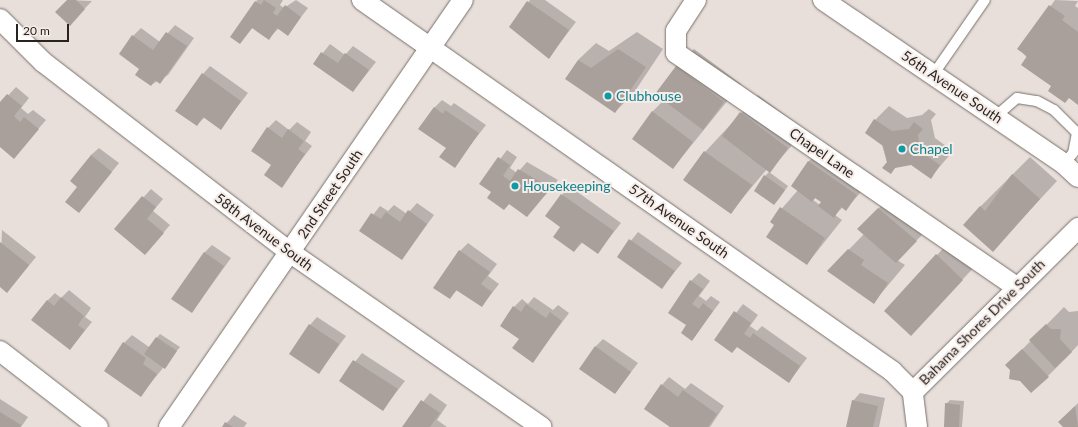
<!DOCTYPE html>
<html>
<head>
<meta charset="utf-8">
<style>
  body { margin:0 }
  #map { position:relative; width:1078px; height:427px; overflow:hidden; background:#e8deda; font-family:Lato,sans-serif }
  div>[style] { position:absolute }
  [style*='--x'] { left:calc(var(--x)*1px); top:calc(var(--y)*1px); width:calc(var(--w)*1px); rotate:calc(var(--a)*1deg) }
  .shadow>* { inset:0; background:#0003 }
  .building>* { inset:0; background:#a9a09b }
  .roads { filter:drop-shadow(0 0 1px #78706b) drop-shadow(0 0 1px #78706b) }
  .service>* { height:10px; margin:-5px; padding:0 5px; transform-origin:5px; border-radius:5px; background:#fff }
  .minor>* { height:20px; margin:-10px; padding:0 10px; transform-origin:10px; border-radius:10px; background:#fff }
  .dots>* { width:11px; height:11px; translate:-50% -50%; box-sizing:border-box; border:2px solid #f6ece7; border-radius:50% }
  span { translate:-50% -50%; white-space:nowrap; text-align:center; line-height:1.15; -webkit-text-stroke:4px #f6ece7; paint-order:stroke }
  .street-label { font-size:14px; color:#272321 }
  .culture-label { font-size:14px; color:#0d838f }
  .left { translate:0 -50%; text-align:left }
  .scale { position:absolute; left:16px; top:24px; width:53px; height:18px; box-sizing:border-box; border:2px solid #272321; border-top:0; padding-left:5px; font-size:12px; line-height:14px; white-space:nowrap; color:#272321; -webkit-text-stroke:3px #f6ece7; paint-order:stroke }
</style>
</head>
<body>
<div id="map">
  <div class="shadow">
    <div style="clip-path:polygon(68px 0,92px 1px,70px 24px)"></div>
    <div style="clip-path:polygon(257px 0,283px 0,280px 5px,284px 8px,296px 0,308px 8px,288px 34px,279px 28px,269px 38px,253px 27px,240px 43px)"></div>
    <div style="clip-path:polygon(530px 0,545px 0,576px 22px,549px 57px,510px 27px)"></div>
    <div style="clip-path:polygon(1055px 0,1078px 1px,1075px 6px,1078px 8px,1078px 103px,1053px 86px,1019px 49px)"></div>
    <div style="clip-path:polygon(175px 25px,194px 38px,168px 75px,151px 85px,141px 69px,133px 36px,141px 28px,160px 42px)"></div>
    <div style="clip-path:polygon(637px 32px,663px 49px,633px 94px,615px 112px,578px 60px,596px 43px,609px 51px)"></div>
    <div style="clip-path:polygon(330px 44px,345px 55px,353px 46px,376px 62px,353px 91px,314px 64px)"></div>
    <div style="clip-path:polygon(694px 49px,741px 84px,673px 168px,652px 112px,664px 100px,676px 67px)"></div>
    <div style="clip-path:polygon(210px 66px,248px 93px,221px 128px,205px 117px,197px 125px,203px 74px)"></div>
    <div style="clip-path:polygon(16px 87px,29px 98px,21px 108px,28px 114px,33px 110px,46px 120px,14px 157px,0 146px,0 104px)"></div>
    <div style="clip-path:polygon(758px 95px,805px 130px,769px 172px,788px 186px,778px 200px,774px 204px,765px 176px,770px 171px,767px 169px,731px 212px,705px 152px)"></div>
    <div style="clip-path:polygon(442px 100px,451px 106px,454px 103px,486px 125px,454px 166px,434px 108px)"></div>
    <div style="clip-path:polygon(889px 106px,907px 118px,922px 115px,929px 109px,936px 114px,931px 120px,935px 138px,953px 151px,931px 177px,912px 164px,896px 167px,890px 173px,875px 120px)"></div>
    <div style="clip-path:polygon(276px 120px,289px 130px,297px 122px,311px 132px,305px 141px,312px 146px,281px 186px,272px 165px,268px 128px)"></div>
    <div style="clip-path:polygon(evenodd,827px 144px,874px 177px,846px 209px,843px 207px,835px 215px,842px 220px,807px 264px,771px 221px,798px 190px,792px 186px,809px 161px,827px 144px,816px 197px,822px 202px,820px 205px,813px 200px,816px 197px)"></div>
    <div style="clip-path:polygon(99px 148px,119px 163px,79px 212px,79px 187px,91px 155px)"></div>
    <div style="clip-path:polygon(507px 150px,517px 157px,510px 168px,517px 173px,527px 162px,558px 180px,527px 215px,510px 203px,504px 209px,492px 192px,481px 184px)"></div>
    <div style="clip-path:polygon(1030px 157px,1057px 181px,992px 251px,980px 207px)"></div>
    <div style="clip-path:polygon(569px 186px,621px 223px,598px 252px,583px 242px,574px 251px,561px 226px,546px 216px)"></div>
    <div style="clip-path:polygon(151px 189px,163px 199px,153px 211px,170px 225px,145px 254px,115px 229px)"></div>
    <div style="clip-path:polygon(896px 191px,934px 223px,897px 260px,905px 265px,874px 302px,828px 271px,864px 234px,876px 211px)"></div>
    <div style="clip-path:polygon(417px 203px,434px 215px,402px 259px,360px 231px,380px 206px,388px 211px,394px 205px,407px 214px)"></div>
    <div style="clip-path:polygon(2px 230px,36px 257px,14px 284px,0 286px)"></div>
    <div style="clip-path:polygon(638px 232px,682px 263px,662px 287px,618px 257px)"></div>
    <div style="clip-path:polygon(954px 237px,980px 261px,911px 334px,937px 255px)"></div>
    <div style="clip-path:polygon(468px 243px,497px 264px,488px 276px,499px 284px,482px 306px,458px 289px,450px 298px,460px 251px)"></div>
    <div style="clip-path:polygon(212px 245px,231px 258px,192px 312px,204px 253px)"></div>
    <div style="clip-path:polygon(699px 273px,710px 281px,699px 296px,706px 301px,711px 296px,720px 302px,692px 340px,691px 281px)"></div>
    <div style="clip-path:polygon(69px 290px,91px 308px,85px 317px,92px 322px,70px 349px,47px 301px,55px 293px,61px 298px)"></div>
    <div style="clip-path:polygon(534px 297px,553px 310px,558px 305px,569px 313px,533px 361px,520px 339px,514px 307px,522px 299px,528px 304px)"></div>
    <div style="clip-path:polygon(743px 304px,758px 315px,750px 326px,757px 331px,762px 326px,807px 358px,789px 382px,738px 346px,715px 340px)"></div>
    <div style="clip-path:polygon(1064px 307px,1069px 312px,1078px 311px,1078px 345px,1066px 358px,1048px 376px,1011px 370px,1007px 365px)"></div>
    <div style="clip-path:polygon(317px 317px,346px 336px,319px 373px,310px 325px)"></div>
    <div style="clip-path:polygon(160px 334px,180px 347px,141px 395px,124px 343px,132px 335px,149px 347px)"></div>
    <div style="clip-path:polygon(603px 339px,638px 363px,615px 393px,596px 346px)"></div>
    <div style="clip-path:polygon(362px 353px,405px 381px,383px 409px,340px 381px)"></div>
    <div style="clip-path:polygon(669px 377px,685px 389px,691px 383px,724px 406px,710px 427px,672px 427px,662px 385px)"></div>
    <div style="clip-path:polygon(430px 393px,447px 405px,437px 420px,447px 427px,403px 427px)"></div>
    <div style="clip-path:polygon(860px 393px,885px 398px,879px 427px,847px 427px,853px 401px)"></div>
    <div style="clip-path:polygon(0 399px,28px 417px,21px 427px,0 427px)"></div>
    <div style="clip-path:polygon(950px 400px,964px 401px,962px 427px,945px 427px,946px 404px)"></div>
    <div style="clip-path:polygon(1078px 403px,1078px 427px,1064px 427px,1060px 422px)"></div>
    <div style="clip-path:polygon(234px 415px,247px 423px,244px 427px,223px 427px)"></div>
  </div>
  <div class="building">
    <div style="clip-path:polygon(67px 0,76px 0,85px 9px,70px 26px,55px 12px)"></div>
    <div style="clip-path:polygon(264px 0,276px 8px,273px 13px,277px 16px,285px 5px,301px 17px,288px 36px,277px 28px,269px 40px,252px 28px,240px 44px,230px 37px,255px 1px,261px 5px)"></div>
    <div style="clip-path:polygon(527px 1px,569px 30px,549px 59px,509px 27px)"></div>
    <div style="clip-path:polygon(1049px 5px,1065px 16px,1062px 20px,1078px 32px,1078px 105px,1069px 98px,1065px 103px,1048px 91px,1051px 86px,1021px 65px,1027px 56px,1017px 49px)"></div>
    <div style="clip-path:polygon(166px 32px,187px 46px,160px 84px,155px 80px,151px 86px,135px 75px,139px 69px,119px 54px,132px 35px,153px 50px)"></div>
    <div style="clip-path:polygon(618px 49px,646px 67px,615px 113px,565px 79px,578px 60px,591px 68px)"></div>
    <div style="clip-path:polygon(321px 52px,338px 63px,345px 53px,369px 70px,353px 92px,313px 64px)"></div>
    <div style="clip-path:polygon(676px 66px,724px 102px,703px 130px,655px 94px)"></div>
    <div style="clip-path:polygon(202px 73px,241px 101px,221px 130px,203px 117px,197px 126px,175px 111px)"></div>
    <div style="clip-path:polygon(7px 94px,22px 106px,14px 116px,20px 122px,24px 117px,39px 129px,14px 159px,0 147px,0 102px)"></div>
    <div style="clip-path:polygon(434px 107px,443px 114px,445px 110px,479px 133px,455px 168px,439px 157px,446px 148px,418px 129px)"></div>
    <div style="clip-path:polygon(652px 111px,693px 142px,673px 169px,632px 139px)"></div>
    <div style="clip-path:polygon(740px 112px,788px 148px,770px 173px,722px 136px)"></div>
    <div style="clip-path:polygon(874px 119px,892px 131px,909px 129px,914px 122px,923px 129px,918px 135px,921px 152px,940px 165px,931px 179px,911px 165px,895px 168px,891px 174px,882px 168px,887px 162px,883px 146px,865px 133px)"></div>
    <div style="clip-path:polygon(267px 127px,282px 138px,288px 129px,304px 141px,298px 149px,305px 154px,282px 188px,264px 175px,271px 165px,251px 151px)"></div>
    <div style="clip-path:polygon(704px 151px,752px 185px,731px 214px,683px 180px)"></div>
    <div style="clip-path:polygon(91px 155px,112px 172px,79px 213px,65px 202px,77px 187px,70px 181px)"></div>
    <div style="clip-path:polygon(498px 157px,510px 165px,503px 176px,510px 181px,518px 169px,551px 188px,527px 217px,509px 204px,504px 210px,487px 198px,491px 192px,479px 184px)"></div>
    <div style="clip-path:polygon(808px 161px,857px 195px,846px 211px,841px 207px,834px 218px,818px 206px,821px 202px,815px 198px,812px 202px,791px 186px)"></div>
    <div style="clip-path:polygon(1012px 174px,1040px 199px,993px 252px,963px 225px,980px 206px,985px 211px)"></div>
    <div style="clip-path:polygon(764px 175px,785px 190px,774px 205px,754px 191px)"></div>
    <div style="clip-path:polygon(561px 194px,614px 231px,598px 254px,581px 242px,574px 252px,553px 237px,560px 227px,545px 216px)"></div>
    <div style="clip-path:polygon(142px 196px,156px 207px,147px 219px,164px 233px,145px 255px,114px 229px)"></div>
    <div style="clip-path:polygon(780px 207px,825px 238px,807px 265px,766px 237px,774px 225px,770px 222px)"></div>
    <div style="clip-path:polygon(878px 208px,917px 241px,896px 263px,857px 229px)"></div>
    <div style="clip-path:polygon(408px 210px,427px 224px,402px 260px,359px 231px,371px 213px,381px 219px,386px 212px,400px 222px)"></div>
    <div style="clip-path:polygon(629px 239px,675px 271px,662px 289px,617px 257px)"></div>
    <div style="clip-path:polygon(0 242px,29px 265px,7px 293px,0 287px)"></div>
    <div style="clip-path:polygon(848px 249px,864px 260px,861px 265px,888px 283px,874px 304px,827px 271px)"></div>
    <div style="clip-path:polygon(459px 250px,490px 272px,481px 284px,492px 292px,482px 307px,456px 290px,450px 299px,433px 288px)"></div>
    <div style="clip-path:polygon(204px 252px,224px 266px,192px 313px,171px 299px)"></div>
    <div style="clip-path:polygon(936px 254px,963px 280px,911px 336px,884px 311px)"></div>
    <div style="clip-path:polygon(690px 280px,703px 289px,692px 304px,699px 309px,703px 303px,713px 311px,692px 341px,681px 333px,686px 325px,668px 313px)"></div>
    <div style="clip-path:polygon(61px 297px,84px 316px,78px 325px,85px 330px,70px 350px,31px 320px,47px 300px,54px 306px)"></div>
    <div style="clip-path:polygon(526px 304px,546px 318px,550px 312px,562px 321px,533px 363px,512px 348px,519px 339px,500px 326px,513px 306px,521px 312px)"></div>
    <div style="clip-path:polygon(734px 311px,751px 323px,744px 334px,750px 338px,753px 333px,800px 366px,789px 383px,737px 347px,732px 353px,714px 340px)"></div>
    <div style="clip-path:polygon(309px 324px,339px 344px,319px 374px,289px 354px)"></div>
    <div style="clip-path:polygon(1046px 324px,1051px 329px,1061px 329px,1060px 339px,1072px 352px,1055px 368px,1029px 340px)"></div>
    <div style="clip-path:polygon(156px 337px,177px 351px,165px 369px,144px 354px)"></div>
    <div style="clip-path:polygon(123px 342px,146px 358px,143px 364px,157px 374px,141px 397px,104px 371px)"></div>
    <div style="clip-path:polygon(595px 346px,631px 372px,615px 394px,579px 369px)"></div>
    <div style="clip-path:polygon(1022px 349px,1049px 377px,1031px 393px,1020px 381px,1009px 379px,1010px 370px,1005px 365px)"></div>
    <div style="clip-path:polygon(353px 360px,398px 389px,383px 411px,339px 381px)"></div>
    <div style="clip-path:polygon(661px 384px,678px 397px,683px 390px,717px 414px,708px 427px,670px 427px,644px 409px)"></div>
    <div style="clip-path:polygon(421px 400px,440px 413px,430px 427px,402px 427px)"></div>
    <div style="clip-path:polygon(852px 400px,878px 406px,873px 427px,846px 427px)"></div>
    <div style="clip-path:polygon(945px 403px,960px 405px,959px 427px,944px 427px)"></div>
    <div style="clip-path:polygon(1075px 406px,1078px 427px,1063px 427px,1058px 422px)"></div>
    <div style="clip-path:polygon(0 412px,21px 425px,20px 427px,0 427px)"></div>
    <div style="clip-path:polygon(225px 422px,233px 427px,222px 427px)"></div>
  </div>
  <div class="roads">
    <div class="service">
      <div style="--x:933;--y:75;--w:91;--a:-55.3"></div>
      <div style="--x:995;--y:117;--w:29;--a:-41"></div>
      <div style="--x:1017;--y:98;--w:20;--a:9"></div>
      <div style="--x:1037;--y:101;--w:19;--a:28"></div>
      <div style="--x:1054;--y:110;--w:33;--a:45"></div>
      <div style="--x:1077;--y:133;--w:20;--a:101"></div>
      <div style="--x:1073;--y:153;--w:14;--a:129"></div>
    </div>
    <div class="minor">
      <div style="--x:362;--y:0;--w:647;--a:34.99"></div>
      <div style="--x:892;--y:371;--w:30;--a:45"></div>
      <div style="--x:696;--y:0;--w:37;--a:123"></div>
      <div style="--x:676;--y:31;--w:22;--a:90"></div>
      <div style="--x:676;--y:53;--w:413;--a:34.5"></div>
      <div style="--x:823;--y:0;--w:292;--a:34.2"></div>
      <div style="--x:1064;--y:164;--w:19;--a:43"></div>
      <div style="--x:0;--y:19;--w:61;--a:45"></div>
      <div style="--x:43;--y:62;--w:313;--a:37.6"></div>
      <div style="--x:291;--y:253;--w:305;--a:34.8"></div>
      <div style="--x:0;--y:351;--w:124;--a:37.8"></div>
      <div style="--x:169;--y:427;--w:518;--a:-55.45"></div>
      <div style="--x:917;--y:427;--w:35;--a:-97"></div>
      <div style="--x:913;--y:392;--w:233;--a:-44.8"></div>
    </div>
  </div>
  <div class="dots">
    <div style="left:608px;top:96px;background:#0f9aa8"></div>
    <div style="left:902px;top:149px;background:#0f9aa8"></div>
    <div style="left:515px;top:186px;background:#0f9aa8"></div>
  </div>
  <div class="street-label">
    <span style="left:952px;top:87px;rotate:34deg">56th Avenue South</span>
    <span style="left:822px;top:153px;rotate:35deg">Chapel Lane</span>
    <span style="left:330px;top:194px;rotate:-56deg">2nd Street South</span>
    <span style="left:679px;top:221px;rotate:35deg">57th Avenue South</span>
    <span style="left:264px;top:232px;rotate:37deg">58th Avenue South</span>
    <span style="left:982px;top:322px;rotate:-45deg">Bahama Shores Drive South</span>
  </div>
  <div class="culture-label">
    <span class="left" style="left:616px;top:96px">Clubhouse</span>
    <span class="left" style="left:910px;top:149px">Chapel</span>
    <span class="left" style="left:523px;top:186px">Housekeeping</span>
  </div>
  <div class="scale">20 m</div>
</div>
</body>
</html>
